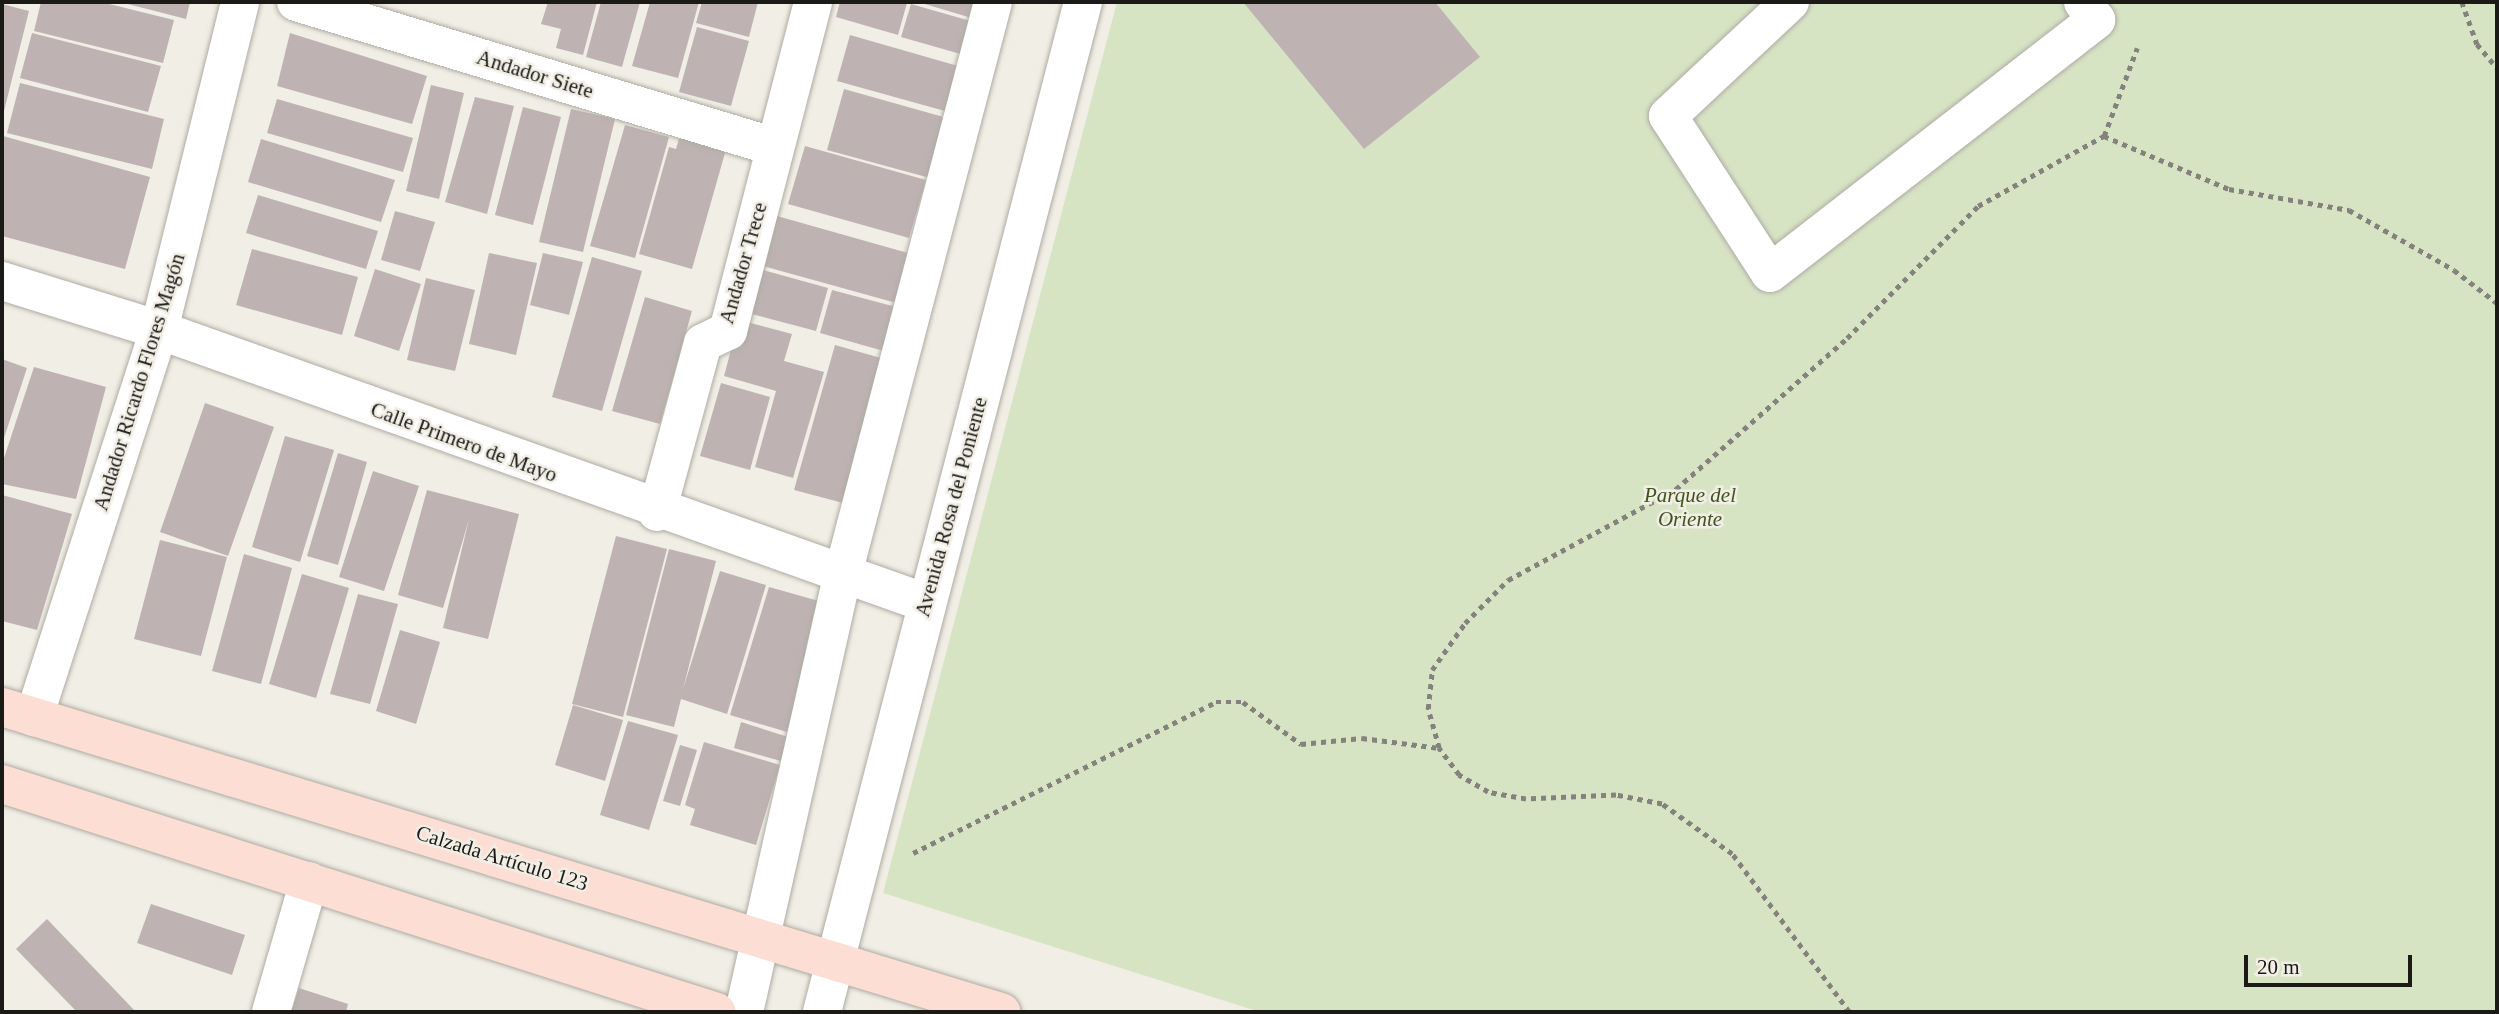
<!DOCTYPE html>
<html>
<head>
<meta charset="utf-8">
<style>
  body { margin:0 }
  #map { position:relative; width:2499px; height:1014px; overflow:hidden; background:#f1eee5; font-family:"Times New Roman",serif }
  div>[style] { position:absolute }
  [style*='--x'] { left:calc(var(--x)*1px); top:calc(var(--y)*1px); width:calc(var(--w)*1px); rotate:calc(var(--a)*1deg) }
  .green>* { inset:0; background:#d7e4c4 }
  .building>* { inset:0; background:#beb3b2 }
  .path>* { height:4.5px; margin-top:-2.25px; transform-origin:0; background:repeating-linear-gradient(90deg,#84827c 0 5px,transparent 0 10px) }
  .roads { filter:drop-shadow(0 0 2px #aeaba3) drop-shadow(0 0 2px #aeaba3) }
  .minor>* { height:38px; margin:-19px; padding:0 19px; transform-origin:19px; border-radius:19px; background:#fff }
  .major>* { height:38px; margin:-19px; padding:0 19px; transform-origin:19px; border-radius:19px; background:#fdded4 }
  span { translate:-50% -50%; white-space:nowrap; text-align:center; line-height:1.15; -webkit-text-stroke:5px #f1eee5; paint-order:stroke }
  .street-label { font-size:21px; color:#1b1a17 }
  .park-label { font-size:21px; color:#41541f; font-style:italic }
  .frame { position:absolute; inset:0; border:4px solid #1b1a17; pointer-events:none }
  .scale { position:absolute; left:2244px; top:955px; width:168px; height:32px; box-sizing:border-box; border:4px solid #1b1a17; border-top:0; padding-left:9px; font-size:21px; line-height:24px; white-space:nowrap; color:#1b1a17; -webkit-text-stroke:5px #f1eee5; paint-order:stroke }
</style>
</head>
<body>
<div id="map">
  <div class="green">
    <div style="clip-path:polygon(1117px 2px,2497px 2px,2497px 1012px,1260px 1012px,883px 893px)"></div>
  </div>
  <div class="building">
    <div style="clip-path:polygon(41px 2px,101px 2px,174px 20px,163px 63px,34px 31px)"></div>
    <div style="clip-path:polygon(120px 2px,190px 2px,186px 19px)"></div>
    <div style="clip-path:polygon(548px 2px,597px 2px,583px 55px,556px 48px,561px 29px,541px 24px)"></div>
    <div style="clip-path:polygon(601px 2px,640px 2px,622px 67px,586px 57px)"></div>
    <div style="clip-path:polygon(650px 2px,699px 2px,678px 78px,632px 66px)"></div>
    <div style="clip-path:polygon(702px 2px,758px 2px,749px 37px,696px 23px)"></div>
    <div style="clip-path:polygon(840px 2px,907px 3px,898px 35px,836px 17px)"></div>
    <div style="clip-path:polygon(918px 2px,980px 2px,975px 19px)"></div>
    <div style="clip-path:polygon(1243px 2px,1435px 2px,1480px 57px,1364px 149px)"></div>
    <div style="clip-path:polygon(2px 4px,29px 11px,3px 115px,2px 115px)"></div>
    <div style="clip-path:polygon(911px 4px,974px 22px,964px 55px,901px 37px)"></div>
    <div style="clip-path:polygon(697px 27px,749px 41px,731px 106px,679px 92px)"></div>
    <div style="clip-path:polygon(32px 33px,161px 66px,148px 112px,20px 78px)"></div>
    <div style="clip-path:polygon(290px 33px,427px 76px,412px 124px,277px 86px)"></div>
    <div style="clip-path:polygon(850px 35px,965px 68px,952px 113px,837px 81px)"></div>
    <div style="clip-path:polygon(20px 83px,164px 119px,152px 169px,7px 133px)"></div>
    <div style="clip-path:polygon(431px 85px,464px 93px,439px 199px,406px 191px)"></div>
    <div style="clip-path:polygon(844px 89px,947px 118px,930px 178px,827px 150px)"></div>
    <div style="clip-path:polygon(475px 97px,514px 106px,487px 214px,445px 202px)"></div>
    <div style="clip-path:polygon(277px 99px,413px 138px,403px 172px,267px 133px)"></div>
    <div style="clip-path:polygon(523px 107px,561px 117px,533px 225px,495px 215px)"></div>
    <div style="clip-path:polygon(571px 109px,615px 119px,583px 252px,539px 242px)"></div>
    <div style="clip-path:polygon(625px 125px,669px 137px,635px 258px,590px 246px)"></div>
    <div style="clip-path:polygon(681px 132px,727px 146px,692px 269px,639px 254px,669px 147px,676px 149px)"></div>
    <div style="clip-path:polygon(3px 136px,150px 177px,125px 269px,2px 236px)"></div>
    <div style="clip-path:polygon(261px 139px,395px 180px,381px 222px,248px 182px)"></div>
    <div style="clip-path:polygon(805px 146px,926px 180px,909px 238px,788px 204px)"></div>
    <div style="clip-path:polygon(258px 195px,378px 231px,366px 269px,246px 233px)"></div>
    <div style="clip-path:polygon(395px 211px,435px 222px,420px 271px,381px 260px)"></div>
    <div style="clip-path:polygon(770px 214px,915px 255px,900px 304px,756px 264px)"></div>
    <div style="clip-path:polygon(252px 249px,358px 277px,342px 335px,236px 305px)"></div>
    <div style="clip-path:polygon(489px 253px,537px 263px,516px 355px,469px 344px)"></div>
    <div style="clip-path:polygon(543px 253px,583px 262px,569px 315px,530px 305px)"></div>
    <div style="clip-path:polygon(592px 257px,642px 271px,602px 411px,552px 397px)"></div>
    <div style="clip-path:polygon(756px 268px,828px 288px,816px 331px,744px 312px)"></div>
    <div style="clip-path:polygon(375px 269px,421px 284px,399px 351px,354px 336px)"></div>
    <div style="clip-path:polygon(426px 278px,475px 290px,455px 371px,407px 360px)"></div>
    <div style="clip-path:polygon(832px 290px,900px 308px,887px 352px,820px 333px)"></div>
    <div style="clip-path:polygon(645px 297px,692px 311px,660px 424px,612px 411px)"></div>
    <div style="clip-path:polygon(739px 320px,792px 334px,784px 361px,824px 372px,793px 478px,755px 467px,776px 391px,724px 376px)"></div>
    <div style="clip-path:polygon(835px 345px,888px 360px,847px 504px,794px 490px)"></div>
    <div style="clip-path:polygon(2px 359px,27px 368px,2px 444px)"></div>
    <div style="clip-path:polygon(34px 367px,106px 387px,76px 499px,2px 484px,2px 464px)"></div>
    <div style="clip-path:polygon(721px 383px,770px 397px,750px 470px,700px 456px)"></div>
    <div style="clip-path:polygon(205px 403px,274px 427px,228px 556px,160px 532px)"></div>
    <div style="clip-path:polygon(285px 436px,334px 450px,300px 562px,252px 547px)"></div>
    <div style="clip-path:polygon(338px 453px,367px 462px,338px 565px,307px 556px)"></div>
    <div style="clip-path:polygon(373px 471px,419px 486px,384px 591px,339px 577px)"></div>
    <div style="clip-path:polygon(427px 490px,519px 514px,488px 639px,443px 628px,469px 519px,443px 608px,398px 595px)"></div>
    <div style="clip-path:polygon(2px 495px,72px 514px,37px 630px,2px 621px)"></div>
    <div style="clip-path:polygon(616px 536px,667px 549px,623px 717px,572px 704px)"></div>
    <div style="clip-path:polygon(160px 540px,227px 557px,201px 656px,134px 639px)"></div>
    <div style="clip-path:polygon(669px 549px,716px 561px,683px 689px,720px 571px,766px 585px,727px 714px,681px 699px,674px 727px,626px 715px)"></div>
    <div style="clip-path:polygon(244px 554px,292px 568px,261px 684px,212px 671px)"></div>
    <div style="clip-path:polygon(302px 574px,349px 588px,316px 698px,269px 684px)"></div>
    <div style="clip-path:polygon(769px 587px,826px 603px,787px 732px,730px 715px)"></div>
    <div style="clip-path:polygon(358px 594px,398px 604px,370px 704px,330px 694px)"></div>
    <div style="clip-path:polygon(400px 630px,440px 642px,416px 724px,376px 711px)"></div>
    <div style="clip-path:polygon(573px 705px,623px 720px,605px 781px,555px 765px)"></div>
    <div style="clip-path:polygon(628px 721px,678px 735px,649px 830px,600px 815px)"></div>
    <div style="clip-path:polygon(741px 722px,788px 737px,781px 761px,734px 748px)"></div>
    <div style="clip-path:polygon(704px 742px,780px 765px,756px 845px,690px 825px,695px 809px,685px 805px)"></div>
    <div style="clip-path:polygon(680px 745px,697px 750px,680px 806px,663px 801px)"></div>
    <div style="clip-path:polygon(151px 904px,245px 935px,232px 975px,137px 943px)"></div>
    <div style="clip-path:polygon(47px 919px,136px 1012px,77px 1012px,16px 949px)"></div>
    <div style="clip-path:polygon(299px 988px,348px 1004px,346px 1012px,291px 1012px)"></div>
  </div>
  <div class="path">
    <div style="--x:2462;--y:2;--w:45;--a:70.3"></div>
    <div style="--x:2477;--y:44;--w:31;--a:50"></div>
    <div style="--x:2104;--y:136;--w:136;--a:23"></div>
    <div style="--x:2229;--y:189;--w:122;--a:9.9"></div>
    <div style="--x:2349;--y:210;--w:121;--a:29.7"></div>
    <div style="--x:2454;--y:270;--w:54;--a:37.5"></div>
    <div style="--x:913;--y:853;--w:339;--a:-26.5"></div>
    <div style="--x:1216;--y:702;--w:27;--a:0"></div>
    <div style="--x:1243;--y:702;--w:72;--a:35.9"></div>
    <div style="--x:1301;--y:744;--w:61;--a:-5.6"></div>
    <div style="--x:1362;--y:738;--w:78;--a:7.4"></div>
    <div style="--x:1849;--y:1012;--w:197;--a:-126.5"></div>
    <div style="--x:1732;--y:854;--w:86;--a:-144.5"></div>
    <div style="--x:1662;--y:804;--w:47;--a:-168.9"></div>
    <div style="--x:1616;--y:795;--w:90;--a:177.5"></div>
    <div style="--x:1526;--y:799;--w:39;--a:-170"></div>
    <div style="--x:1488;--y:792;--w:34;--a:-150"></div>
    <div style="--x:1459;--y:775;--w:34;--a:-127"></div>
    <div style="--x:1439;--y:748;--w:41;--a:-105.8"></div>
    <div style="--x:1428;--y:709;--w:39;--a:-84"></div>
    <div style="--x:1432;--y:670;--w:57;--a:-54.9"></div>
    <div style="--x:1465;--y:623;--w:61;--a:-45"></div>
    <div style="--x:1508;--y:580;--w:191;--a:-28.4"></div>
    <div style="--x:1676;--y:489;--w:228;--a:-41.4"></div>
    <div style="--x:1847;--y:338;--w:186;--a:-45.2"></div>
    <div style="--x:1978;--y:206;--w:144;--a:-29.1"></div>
    <div style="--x:2104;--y:136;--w:94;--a:-69.4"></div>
  </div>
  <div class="roads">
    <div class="minor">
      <div style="--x:296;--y:2;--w:500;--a:16.84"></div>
      <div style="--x:1790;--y:2;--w:167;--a:136.9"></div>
      <div style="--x:1668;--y:116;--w:187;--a:57"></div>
      <div style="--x:1770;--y:273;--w:413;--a:-37.8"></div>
      <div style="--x:2096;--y:20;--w:22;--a:-126"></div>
      <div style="--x:2;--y:281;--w:164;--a:17.3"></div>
      <div style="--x:159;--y:330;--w:814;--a:19.59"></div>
      <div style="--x:657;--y:512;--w:175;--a:-74.8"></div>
      <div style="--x:703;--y:343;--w:28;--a:-26"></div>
      <div style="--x:728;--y:331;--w:340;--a:-75.5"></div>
      <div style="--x:34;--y:717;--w:407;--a:-72.1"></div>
      <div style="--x:159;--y:330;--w:338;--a:-76.1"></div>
      <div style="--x:271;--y:1012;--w:136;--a:-73.8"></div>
      <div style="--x:744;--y:1012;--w:449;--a:-77.3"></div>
      <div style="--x:843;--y:574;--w:591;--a:-75.31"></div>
      <div style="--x:822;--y:1012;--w:1043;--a:-75.51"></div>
    </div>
    <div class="major">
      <div style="--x:2;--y:707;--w:1045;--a:16.98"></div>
      <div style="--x:2;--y:784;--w:750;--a:17.69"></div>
    </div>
  </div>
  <div class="street-label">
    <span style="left:535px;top:74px;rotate:17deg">Andador Siete</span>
    <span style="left:743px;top:263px;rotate:-74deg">Andador Trece</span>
    <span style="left:139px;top:382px;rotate:-73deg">Andador Ricardo Flores Magón</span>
    <span style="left:464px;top:442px;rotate:20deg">Calle Primero de Mayo</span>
    <span style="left:951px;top:507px;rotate:-75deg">Avenida Rosa del Poniente</span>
    <span style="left:502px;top:858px;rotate:17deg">Calzada Artículo 123</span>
  </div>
  <div class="park-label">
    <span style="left:1690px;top:507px">Parque del<br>Oriente</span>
  </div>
  <div class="frame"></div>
  <div class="scale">20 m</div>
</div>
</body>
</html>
